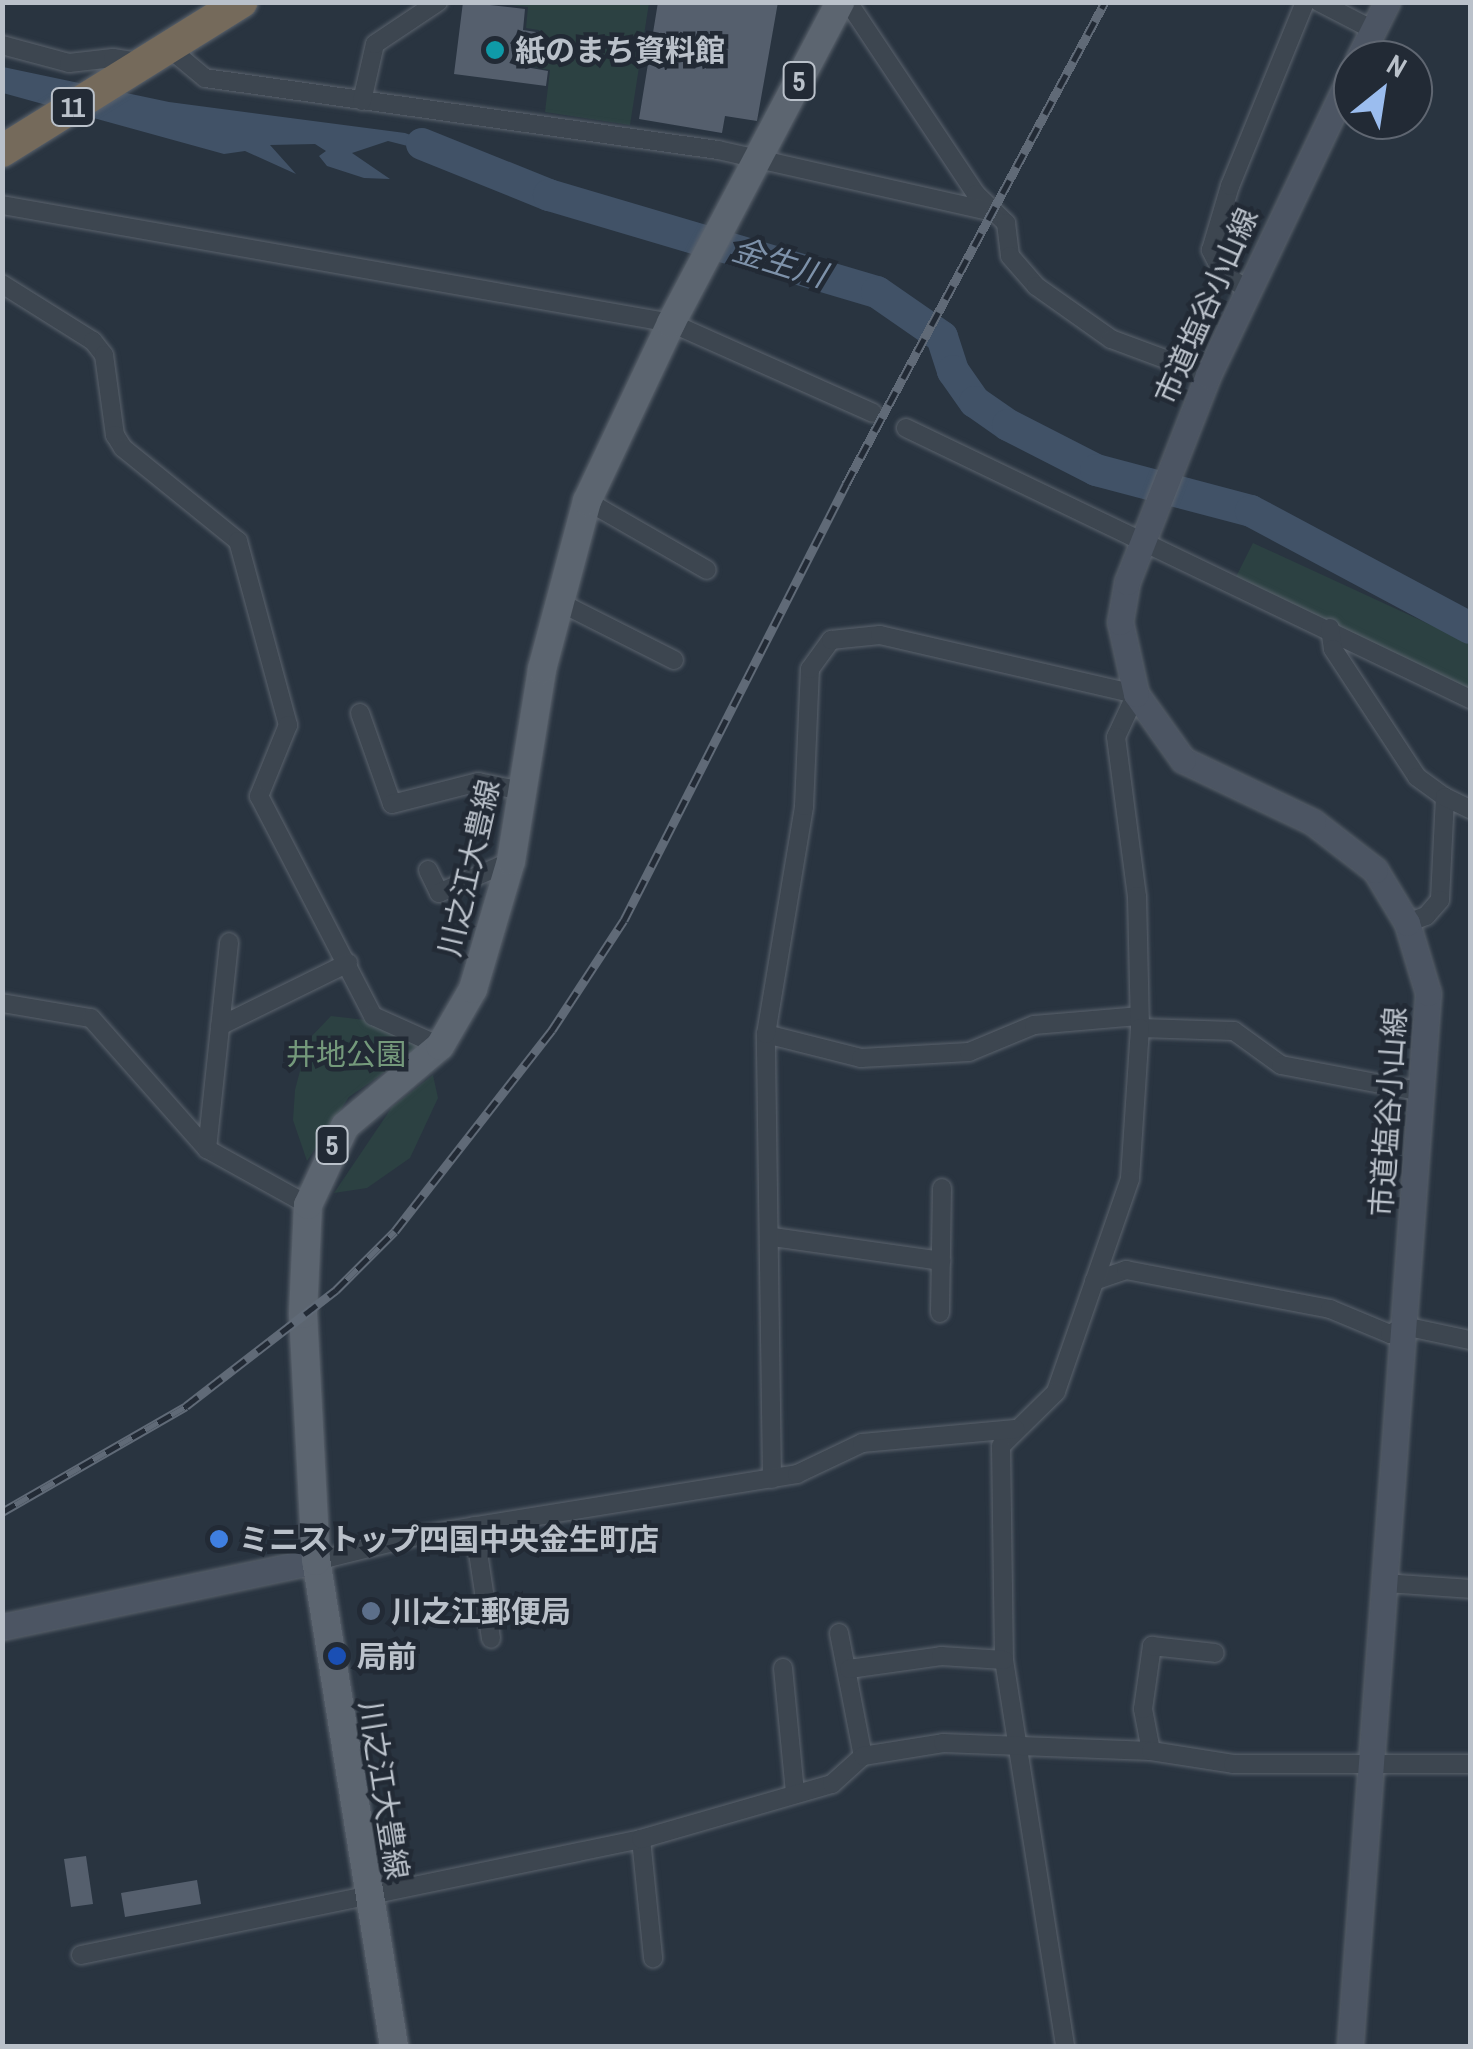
<!DOCTYPE html>
<html>
<head>
<meta charset="utf-8">
<style>
  body { margin:0 }
  #map { position:relative; width:1473px; height:2049px; overflow:hidden; background:#293440; font-family:"Archivo Narrow","Noto Sans JP",sans-serif }
  div>[style] { position:absolute }
  [style*='--x'] { left:calc(var(--x)*1px); top:calc(var(--y)*1px); width:calc(var(--w)*1px); rotate:calc(var(--a)*1deg) }
  .green>* { inset:0; background:#2c4142 }
  .water>* { inset:0; background:#415267 }
  .river>* { height:32px; margin:-16px; padding:0 16px; transform-origin:16px; border-radius:16px; background:#415267 }
  .building>* { inset:0; background:#555f6d }
  .roads { filter:drop-shadow(0 0 2px #5b636d) drop-shadow(0 0 2px #5b636d) }
  .street>* { height:18px; margin:-9px; padding:0 9px; transform-origin:9px; border-radius:9px; background:#3d4650 }
  .secondary>* { height:25px; margin:-12.5px; padding:0 12.5px; transform-origin:12.5px; border-radius:12.5px; background:#4c5563 }
  .primary>* { height:28px; margin:-14px; padding:0 14px; transform-origin:14px; border-radius:14px; background:#5c6570 }
  .highway>* { height:32px; margin:-16px; padding:0 16px; transform-origin:16px; border-radius:16px; background:#756a5b }
  .rail>* { height:9px; margin-top:-4.5px; transform-origin:0; background:repeating-linear-gradient(90deg,#222a35 0 15px,#606a77 0 30px); box-sizing:border-box; border-block:2px solid #606a77 }
  .dots>* { width:28px; height:28px; translate:-50% -50%; box-sizing:border-box; border:5px solid #222a35; border-radius:50% }
  span { translate:-50% -50%; white-space:nowrap; text-align:center; line-height:1.15; -webkit-text-stroke:9px #222a35; paint-order:stroke }
  .shield-label span { padding:2px 8px; background:#222a35; border:2px solid; border-radius:8px; -webkit-text-stroke-width:0 }
  .shield-label { font-size:28px; color:#bac1ca; font-weight:700 }
  .poi-label { font-size:30px; color:#bac1ca; font-weight:700 }
  .left { translate:0 -50%; text-align:left }
  .street-label { font-size:30px; color:#bac1ca }
  .park-label { font-size:30px; color:#74997b }
  .water-label { font-size:32px; color:#7e92aa; font-style:italic }
  .frame { position:absolute; inset:0; border:5px solid #bac1ca; pointer-events:none }
  .north { position:absolute; left:1333px; top:40px; width:100px; height:100px; box-sizing:border-box; background:#222a35; border:2px solid #5f6671; border-radius:50%; rotate:30deg; font-size:28px; font-weight:700; line-height:40px; text-align:center; color:#bac1ca }
  .north::after { content:''; display:block; margin:auto; width:35px; height:45px; background:#9bbdef; clip-path:polygon(50% 0,100% 100%,50% 72%,0 100%) }
</style>
</head>
<body>
<div id="map">
  <div class="green">
    <div style="clip-path:polygon(492px 3px,649px 3px,630px 125px,545px 112px,550px 70px,534px 67px,539px 30px,526px 28px,528px 7px)"></div>
    <div style="clip-path:polygon(1253px 543px,1470px 643px,1470px 689px,1236px 577px)"></div>
    <div style="clip-path:polygon(331px 1016px,366px 1020px,421px 1047px,349px 1097px,307px 1161px,293px 1120px,295px 1090px,308px 1040px)"></div>
    <div style="clip-path:polygon(433px 1075px,438px 1098px,410px 1158px,367px 1188px,334px 1193px,392px 1107px)"></div>
  </div>
  <div class="water">
    <div style="clip-path:polygon(3px 67px,169px 102px,405px 133px,518px 174px,388px 141px,352px 153px,390px 179px,364px 178px,327px 166px,319px 156px,326px 151px,315px 144px,270px 145px,296px 174px,245px 151px,224px 154px,3px 93px)"></div>
  </div>
  <div class="river">
    <div style="--x:422;--y:144;--w:137;--a:21.9"></div>
    <div style="--x:549;--y:195;--w:342;--a:16.5"></div>
    <div style="--x:877;--y:292;--w:79;--a:34.7"></div>
    <div style="--x:942;--y:337;--w:36;--a:72"></div>
    <div style="--x:953;--y:371;--w:38;--a:55"></div>
    <div style="--x:975;--y:402;--w:40;--a:34.9"></div>
    <div style="--x:1008;--y:425;--w:99;--a:27.1"></div>
    <div style="--x:1096;--y:470;--w:160;--a:14.8"></div>
    <div style="--x:1251;--y:511;--w:248;--a:28.1"></div>
  </div>
  <div class="building">
    <div style="clip-path:polygon(463px 2px,525px 9px,523px 30px,536px 32px,531px 68px,548px 71px,546px 86px,454px 74px)"></div>
    <div style="clip-path:polygon(658px 2px,778px 2px,757px 121px,725px 116px,722px 133px,639px 119px)"></div>
    <div style="clip-path:polygon(86px 1856px,93px 1904px,71px 1907px,64px 1859px)"></div>
    <div style="clip-path:polygon(197px 1880px,201px 1904px,125px 1917px,121px 1893px)"></div>
  </div>
  <div class="roads">
    <div class="street">
      <div style="--x:848;--y:2;--w:231;--a:56.3"></div>
      <div style="--x:976;--y:194;--w:42;--a:44"></div>
      <div style="--x:1006;--y:223;--w:33;--a:83"></div>
      <div style="--x:1010;--y:256;--w:40;--a:49"></div>
      <div style="--x:1036;--y:286;--w:92;--a:35.2"></div>
      <div style="--x:1111;--y:339;--w:103;--a:20.4"></div>
      <div style="--x:1319;--y:2;--w:61;--a:27.4"></div>
      <div style="--x:2;--y:45;--w:69;--a:15"></div>
      <div style="--x:69;--y:63;--w:44;--a:-6.5"></div>
      <div style="--x:113;--y:58;--w:30;--a:9"></div>
      <div style="--x:169;--y:48;--w:47;--a:39.8"></div>
      <div style="--x:205;--y:78;--w:518;--a:7.99"></div>
      <div style="--x:718;--y:150;--w:283;--a:12.7"></div>
      <div style="--x:362;--y:101;--w:58;--a:-77.2"></div>
      <div style="--x:375;--y:44;--w:76;--a:-33.7"></div>
      <div style="--x:2;--y:205;--w:679;--a:10"></div>
      <div style="--x:671;--y:323;--w:221;--a:24"></div>
      <div style="--x:2;--y:284;--w:107;--a:32.1"></div>
      <div style="--x:93;--y:341;--w:18;--a:52"></div>
      <div style="--x:104;--y:355;--w:81;--a:82.2"></div>
      <div style="--x:115;--y:435;--w:15;--a:58"></div>
      <div style="--x:123;--y:448;--w:148;--a:39"></div>
      <div style="--x:238;--y:541;--w:191;--a:74.8"></div>
      <div style="--x:288;--y:725;--w:77;--a:112.2"></div>
      <div style="--x:259;--y:796;--w:248;--a:62.6"></div>
      <div style="--x:373;--y:1016;--w:73;--a:24.1"></div>
      <div style="--x:1246;--y:288;--w:27;--a:-149"></div>
      <div style="--x:1223;--y:274;--w:27;--a:-117"></div>
      <div style="--x:1211;--y:250;--w:67;--a:-73.5"></div>
      <div style="--x:1230;--y:186;--w:199;--a:-67.8"></div>
      <div style="--x:906;--y:428;--w:626;--a:25.66"></div>
      <div style="--x:587;--y:501;--w:138;--a:29.9"></div>
      <div style="--x:557;--y:601;--w:131;--a:26.8"></div>
      <div style="--x:1330;--y:628;--w:21;--a:82"></div>
      <div style="--x:1333;--y:649;--w:153;--a:56.7"></div>
      <div style="--x:1417;--y:777;--w:34;--a:36"></div>
      <div style="--x:1445;--y:797;--w:103;--a:92.8"></div>
      <div style="--x:1440;--y:900;--w:21;--a:131"></div>
      <div style="--x:1426;--y:916;--w:20;--a:160"></div>
      <div style="--x:360;--y:713;--w:96;--a:70.6"></div>
      <div style="--x:392;--y:804;--w:89;--a:-14.3"></div>
      <div style="--x:478;--y:782;--w:45;--a:11.6"></div>
      <div style="--x:1445;--y:797;--w:28;--a:26"></div>
      <div style="--x:428;--y:870;--w:25;--a:64"></div>
      <div style="--x:439;--y:893;--w:79;--a:-24"></div>
      <div style="--x:2;--y:1003;--w:90;--a:9.6"></div>
      <div style="--x:91;--y:1018;--w:175;--a:48.5"></div>
      <div style="--x:207;--y:1149;--w:115;--a:29"></div>
      <div style="--x:220;--y:1026;--w:143;--a:-26.2"></div>
      <div style="--x:1140;--y:1028;--w:94;--a:1.8"></div>
      <div style="--x:1234;--y:1031;--w:58;--a:35.9"></div>
      <div style="--x:1281;--y:1065;--w:145;--a:10.8"></div>
      <div style="--x:766;--y:1034;--w:98;--a:14.2"></div>
      <div style="--x:861;--y:1058;--w:108;--a:-3.2"></div>
      <div style="--x:969;--y:1052;--w:70;--a:-22.6"></div>
      <div style="--x:1034;--y:1025;--w:104;--a:-4.9"></div>
      <div style="--x:207;--y:1149;--w:208;--a:-83.9"></div>
      <div style="--x:773;--y:1237;--w:170;--a:8.1"></div>
      <div style="--x:1094;--y:1281;--w:34;--a:-19"></div>
      <div style="--x:1126;--y:1270;--w:208;--a:10.8"></div>
      <div style="--x:1330;--y:1309;--w:65;--a:22.6"></div>
      <div style="--x:1390;--y:1334;--w:16;--a:-30"></div>
      <div style="--x:1404;--y:1326;--w:67;--a:12"></div>
      <div style="--x:940;--y:1313;--w:125;--a:-89.1"></div>
      <div style="--x:772;--y:1479;--w:445;--a:-90.8"></div>
      <div style="--x:766;--y:1034;--w:231;--a:-80.5"></div>
      <div style="--x:804;--y:806;--w:137;--a:-87.5"></div>
      <div style="--x:810;--y:669;--w:36;--a:-54"></div>
      <div style="--x:831;--y:640;--w:49;--a:-5.8"></div>
      <div style="--x:880;--y:635;--w:263;--a:13"></div>
      <div style="--x:1136;--y:694;--w:47;--a:114.9"></div>
      <div style="--x:1116;--y:737;--w:160;--a:82.5"></div>
      <div style="--x:1137;--y:896;--w:132;--a:88.7"></div>
      <div style="--x:1140;--y:1028;--w:151;--a:93.8"></div>
      <div style="--x:1130;--y:1179;--w:225;--a:109.2"></div>
      <div style="--x:1056;--y:1392;--w:77;--a:135.5"></div>
      <div style="--x:1001;--y:1446;--w:214;--a:89.2"></div>
      <div style="--x:1004;--y:1660;--w:391;--a:81"></div>
      <div style="--x:474;--y:1526;--w:114;--a:81.4"></div>
      <div style="--x:316;--y:1561;--w:108;--a:-13.9"></div>
      <div style="--x:421;--y:1535;--w:381;--a:-9.2"></div>
      <div style="--x:797;--y:1474;--w:72;--a:-25.5"></div>
      <div style="--x:862;--y:1443;--w:154;--a:-5.2"></div>
      <div style="--x:1385;--y:1583;--w:85;--a:4"></div>
      <div style="--x:839;--y:1633;--w:125;--a:79"></div>
      <div style="--x:783;--y:1668;--w:126;--a:84.5"></div>
      <div style="--x:849;--y:1669;--w:93;--a:-8"></div>
      <div style="--x:941;--y:1656;--w:63;--a:3.6"></div>
      <div style="--x:1151;--y:1751;--w:43;--a:-100.8"></div>
      <div style="--x:1143;--y:1709;--w:64;--a:-81.9"></div>
      <div style="--x:1152;--y:1646;--w:63;--a:6.3"></div>
      <div style="--x:641;--y:1839;--w:120;--a:84.2"></div>
      <div style="--x:81;--y:1955;--w:572;--a:-11.7"></div>
      <div style="--x:641;--y:1839;--w:199;--a:-16.1"></div>
      <div style="--x:832;--y:1784;--w:42;--a:-42.1"></div>
      <div style="--x:863;--y:1756;--w:81;--a:-9.2"></div>
      <div style="--x:943;--y:1743;--w:208;--a:2.2"></div>
      <div style="--x:1151;--y:1751;--w:83;--a:9"></div>
      <div style="--x:1233;--y:1764;--w:237;--a:0"></div>
    </div>
    <div class="secondary">
      <div style="--x:1358;--y:60;--w:65;--a:-63.4"></div>
      <div style="--x:2;--y:1627;--w:321;--a:-11.9"></div>
      <div style="--x:1350;--y:2046;--w:1056;--a:-85.76"></div>
      <div style="--x:1428;--y:993;--w:73;--a:-106.7"></div>
      <div style="--x:1407;--y:923;--w:62;--a:-121.1"></div>
      <div style="--x:1375;--y:870;--w:78;--a:-142.3"></div>
      <div style="--x:1313;--y:822;--w:144;--a:-154.5"></div>
      <div style="--x:1183;--y:760;--w:81;--a:-125.5"></div>
      <div style="--x:1136;--y:694;--w:74;--a:-102.5"></div>
      <div style="--x:1120;--y:622;--w:41;--a:-80.1"></div>
      <div style="--x:1127;--y:582;--w:222;--a:-68.6"></div>
      <div style="--x:1208;--y:375;--w:337;--a:-64.5"></div>
    </div>
    <div class="primary">
      <div style="--x:394;--y:2046;--w:491;--a:-99.1"></div>
      <div style="--x:316;--y:1561;--w:247;--a:-93"></div>
      <div style="--x:303;--y:1314;--w:109;--a:-87.4"></div>
      <div style="--x:308;--y:1205;--w:87;--a:-64.9"></div>
      <div style="--x:345;--y:1126;--w:124;--a:-40.1"></div>
      <div style="--x:440;--y:1046;--w:66;--a:-59.9"></div>
      <div style="--x:473;--y:989;--w:134;--a:-73.5"></div>
      <div style="--x:511;--y:861;--w:194;--a:-80.8"></div>
      <div style="--x:542;--y:669;--w:174;--a:-75"></div>
      <div style="--x:587;--y:501;--w:197;--a:-64.7"></div>
      <div style="--x:671;--y:323;--w:363;--a:-62.2"></div>
    </div>
    <div class="highway">
      <div style="--x:2;--y:151;--w:282;--a:-31.9"></div>
    </div>
  </div>
  <div class="rail">
    <div style="--x:2;--y:1512;--w:212;--a:-29.9"></div>
    <div style="--x:186;--y:1406;--w:190;--a:-37.7"></div>
    <div style="--x:336;--y:1290;--w:83;--a:-45"></div>
    <div style="--x:395;--y:1231;--w:255;--a:-52"></div>
    <div style="--x:552;--y:1030;--w:131;--a:-56.8"></div>
    <div style="--x:624;--y:920;--w:489;--a:-63"></div>
    <div style="--x:846;--y:484;--w:547;--a:-61.75"></div>
  </div>
  <div class="dots">
    <div style="left:495px;top:50px;background:#0f9aa8"></div>
    <div style="left:219px;top:1539px;background:#3f7fe0"></div>
    <div style="left:371px;top:1611px;background:#5c6f8a"></div>
    <div style="left:337px;top:1656px;background:#1a4fb4"></div>
  </div>
  <div class="shield-label">
    <span style="left:799px;top:81px">5</span>
    <span style="left:73px;top:107px">11</span>
    <span style="left:332px;top:1145px">5</span>
  </div>
  <div class="poi-label">
    <span class="left" style="left:515px;top:50px">紙のまち資料館</span>
    <span class="left" style="left:239px;top:1539px">ミニストップ四国中央金生町店</span>
    <span class="left" style="left:391px;top:1611px">川之江郵便局</span>
    <span class="left" style="left:357px;top:1656px">局前</span>
  </div>
  <div class="street-label">
    <span style="left:1206px;top:306px;rotate:-66deg">市道塩谷小山線</span>
    <span style="left:469px;top:868px;rotate:-77deg">川之江大豊線</span>
    <span style="left:1388px;top:1112px;rotate:-86deg">市道塩谷小山線</span>
    <span style="left:384px;top:1790px;rotate:81deg">川之江大豊線</span>
  </div>
  <div class="park-label">
    <span style="left:346px;top:1054px">井地公園</span>
  </div>
  <div class="water-label">
    <span style="left:779px;top:263px;rotate:17deg">金生川</span>
  </div>
  <div class="frame"></div>
  <div class="north">N</div>
</div>
</body>
</html>
